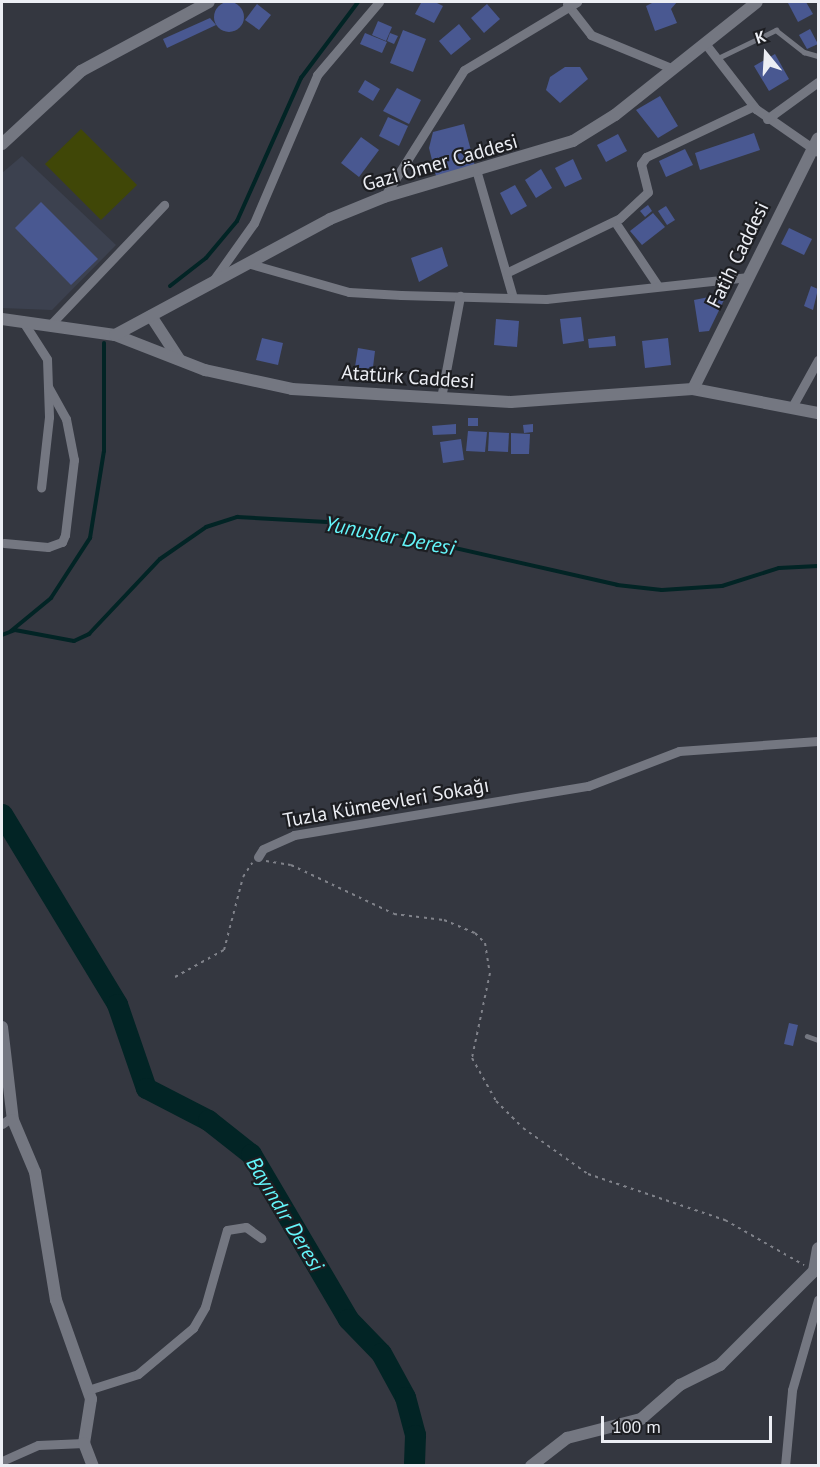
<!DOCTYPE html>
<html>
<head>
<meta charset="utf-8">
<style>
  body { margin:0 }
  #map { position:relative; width:820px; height:1467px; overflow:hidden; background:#343740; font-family:"PT Sans",sans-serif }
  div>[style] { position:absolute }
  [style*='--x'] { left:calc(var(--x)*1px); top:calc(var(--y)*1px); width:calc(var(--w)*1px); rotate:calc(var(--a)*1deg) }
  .built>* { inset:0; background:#3c414f }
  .green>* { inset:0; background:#404707 }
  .stream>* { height:4px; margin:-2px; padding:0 2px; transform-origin:2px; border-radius:2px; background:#022425 }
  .river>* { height:21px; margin:-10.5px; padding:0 10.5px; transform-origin:10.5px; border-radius:10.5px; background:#022425 }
  .building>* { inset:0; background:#495891 }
  .round { border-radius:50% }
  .path>* { height:2px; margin-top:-1px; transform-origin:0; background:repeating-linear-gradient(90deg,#80828a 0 3px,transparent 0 7.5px) }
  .service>* { height:4.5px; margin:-2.25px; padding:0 2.25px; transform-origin:2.25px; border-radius:2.25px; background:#747781 }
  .minor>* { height:9px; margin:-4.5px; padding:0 4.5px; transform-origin:4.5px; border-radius:4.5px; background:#747781 }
  .tertiary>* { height:12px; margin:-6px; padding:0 6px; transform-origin:6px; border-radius:6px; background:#747781 }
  span { translate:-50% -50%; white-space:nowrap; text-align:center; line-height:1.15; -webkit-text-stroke:4.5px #1d1e22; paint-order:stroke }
  .street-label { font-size:20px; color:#eceef4 }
  .water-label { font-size:21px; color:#64f6fb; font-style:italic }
  .frame { position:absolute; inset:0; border:3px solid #eceef4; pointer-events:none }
  .north { position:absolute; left:736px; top:24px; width:60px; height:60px; -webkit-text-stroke:4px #1d1e22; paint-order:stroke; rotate:342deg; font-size:16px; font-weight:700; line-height:24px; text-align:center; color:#eceef4 }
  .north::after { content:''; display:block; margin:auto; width:21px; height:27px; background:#eceef4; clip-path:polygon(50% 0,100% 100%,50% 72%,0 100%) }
  .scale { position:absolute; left:601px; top:1416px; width:171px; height:27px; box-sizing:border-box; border:3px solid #eceef4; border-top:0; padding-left:8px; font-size:18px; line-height:21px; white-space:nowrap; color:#eceef4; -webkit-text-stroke:4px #1d1e22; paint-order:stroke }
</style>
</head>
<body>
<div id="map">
  <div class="built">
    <div style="clip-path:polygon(22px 156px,116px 245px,52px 310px,2px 308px,2px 173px)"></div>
  </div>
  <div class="green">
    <div style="clip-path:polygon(81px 129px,137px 185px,101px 220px,45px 164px)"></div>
  </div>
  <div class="stream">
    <div style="--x:170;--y:286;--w:46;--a:-37.9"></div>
    <div style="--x:206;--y:258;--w:48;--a:-50"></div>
    <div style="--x:237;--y:221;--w:157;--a:-65.9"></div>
    <div style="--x:301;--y:78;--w:95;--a:-53.1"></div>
    <div style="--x:11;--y:631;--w:52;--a:-39.5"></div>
    <div style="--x:51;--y:598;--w:72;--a:-57"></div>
    <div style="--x:90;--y:538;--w:88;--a:-80.9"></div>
    <div style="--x:104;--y:451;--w:108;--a:-90"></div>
    <div style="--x:2;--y:635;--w:14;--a:-21"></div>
    <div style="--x:15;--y:630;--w:60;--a:10.6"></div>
    <div style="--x:74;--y:641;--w:17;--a:-25"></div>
    <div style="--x:89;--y:634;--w:103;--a:-46.6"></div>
    <div style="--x:160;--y:559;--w:56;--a:-34.8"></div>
    <div style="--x:206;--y:527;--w:33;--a:-18"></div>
    <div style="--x:237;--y:517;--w:108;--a:3.2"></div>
    <div style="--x:345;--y:523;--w:279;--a:12.8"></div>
    <div style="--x:617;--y:585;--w:45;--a:6.3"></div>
    <div style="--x:662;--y:590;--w:60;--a:-3.8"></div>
    <div style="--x:722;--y:586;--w:60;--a:-17.5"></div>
    <div style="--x:779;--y:568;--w:39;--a:-3"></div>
  </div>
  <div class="river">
    <div style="--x:2;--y:814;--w:222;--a:58.8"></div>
    <div style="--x:117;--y:1004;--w:89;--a:71"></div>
    <div style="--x:146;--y:1088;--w:70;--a:27.3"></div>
    <div style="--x:208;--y:1120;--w:55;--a:38.3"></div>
    <div style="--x:251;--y:1154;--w:191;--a:59.5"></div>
    <div style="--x:348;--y:1319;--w:47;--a:45.9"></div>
    <div style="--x:381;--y:1353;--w:50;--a:61.4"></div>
    <div style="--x:405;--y:1397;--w:39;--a:75"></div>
    <div style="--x:415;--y:1435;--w:31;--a:92"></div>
  </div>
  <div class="building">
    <div style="clip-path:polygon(435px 2px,443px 6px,434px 23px,415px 14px,421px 3px)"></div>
    <div style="clip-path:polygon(654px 2px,677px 2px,671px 9px,677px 23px,655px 31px,646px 6px)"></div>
    <div style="clip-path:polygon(806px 2px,813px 14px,798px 22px,788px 3px)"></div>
    <div class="round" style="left:214px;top:2px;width:30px;height:30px"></div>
    <div style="clip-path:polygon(257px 4px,271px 15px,259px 30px,245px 20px)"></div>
    <div style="clip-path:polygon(487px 4px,500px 19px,484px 33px,471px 18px)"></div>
    <div style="clip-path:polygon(210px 18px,216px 25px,167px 48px,163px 39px)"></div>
    <div style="clip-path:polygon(378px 21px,392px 27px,386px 41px,372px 35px)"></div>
    <div style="clip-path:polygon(459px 24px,471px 39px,451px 55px,439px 41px)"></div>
    <div style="clip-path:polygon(810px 29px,818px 44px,807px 49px,799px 35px)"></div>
    <div style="clip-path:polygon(403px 30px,426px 39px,413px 72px,390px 63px)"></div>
    <div style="clip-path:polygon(365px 33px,387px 42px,382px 53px,360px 44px)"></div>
    <div style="clip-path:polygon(390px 33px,398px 36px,394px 44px,387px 41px)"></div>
    <div style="clip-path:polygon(775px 54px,789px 79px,769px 91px,754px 66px)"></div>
    <div style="clip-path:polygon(565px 67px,580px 67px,588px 79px,560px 103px,546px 90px,550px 77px)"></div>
    <div style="clip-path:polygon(365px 80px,380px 89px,373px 101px,358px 92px)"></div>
    <div style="clip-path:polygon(397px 88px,421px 100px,409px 124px,383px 111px)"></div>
    <div style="clip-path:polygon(660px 96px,678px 126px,658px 138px,636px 110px)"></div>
    <div style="clip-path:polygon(388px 117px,408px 126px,399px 146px,379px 136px)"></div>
    <div style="clip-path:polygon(464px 124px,475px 166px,436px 176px,429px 148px,433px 132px)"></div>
    <div style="clip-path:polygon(754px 133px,760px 150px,700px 170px,695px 153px)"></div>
    <div style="clip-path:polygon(618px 134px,627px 151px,606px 162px,597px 145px)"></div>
    <div style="clip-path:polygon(361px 137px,379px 150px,359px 177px,341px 163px)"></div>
    <div style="clip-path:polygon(685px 149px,693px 165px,666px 177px,659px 161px)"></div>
    <div style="clip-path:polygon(573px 159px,582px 179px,565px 187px,555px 168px)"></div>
    <div style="clip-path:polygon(541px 169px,552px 188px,536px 198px,525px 180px)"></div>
    <div style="clip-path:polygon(515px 185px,527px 206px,511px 215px,500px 193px)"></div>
    <div style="clip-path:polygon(41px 202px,98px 259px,71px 285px,15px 228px)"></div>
    <div style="clip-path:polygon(648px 205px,652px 211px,645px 217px,640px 211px)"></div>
    <div style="clip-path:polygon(666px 206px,675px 220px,667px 225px,658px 211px)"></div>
    <div style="clip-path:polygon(653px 213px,665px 227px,642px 245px,630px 231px)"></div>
    <div style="clip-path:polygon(789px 228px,812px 239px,804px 255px,781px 244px)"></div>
    <div style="clip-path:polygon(442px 247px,448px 266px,419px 282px,411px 258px)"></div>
    <div style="clip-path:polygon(811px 286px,818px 289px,813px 310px,804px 306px)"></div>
    <div style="clip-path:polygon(714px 296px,724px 300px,709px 331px,699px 332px,694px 300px)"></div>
    <div style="clip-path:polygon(581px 317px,584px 341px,563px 344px,560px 319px)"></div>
    <div style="clip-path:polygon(496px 319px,519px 321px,517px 347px,494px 345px)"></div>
    <div style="clip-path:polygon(615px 336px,616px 346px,589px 348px,588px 339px)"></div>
    <div style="clip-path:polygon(262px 338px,283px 343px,278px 365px,256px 360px)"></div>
    <div style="clip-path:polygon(668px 338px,671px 365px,645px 368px,642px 341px)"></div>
    <div style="clip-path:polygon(358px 348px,375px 351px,372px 375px,354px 373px)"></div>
    <div style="clip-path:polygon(468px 418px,478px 418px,478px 426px,468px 426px)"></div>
    <div style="clip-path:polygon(456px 424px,456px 434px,433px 435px,432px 426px)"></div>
    <div style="clip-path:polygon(533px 424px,533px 432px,524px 433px,523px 425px)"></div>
    <div style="clip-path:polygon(468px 431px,487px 432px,485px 452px,466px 451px)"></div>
    <div style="clip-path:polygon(489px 432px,509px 433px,508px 452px,488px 451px)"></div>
    <div style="clip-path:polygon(511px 433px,530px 434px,529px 454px,511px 454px)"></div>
    <div style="clip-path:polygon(461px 439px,464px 460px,443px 463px,440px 442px)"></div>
    <div style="clip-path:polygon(789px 1023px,798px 1025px,793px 1046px,784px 1044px)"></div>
  </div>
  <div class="path">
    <div style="--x:266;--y:861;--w:25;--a:9"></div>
    <div style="--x:291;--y:865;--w:114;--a:25.4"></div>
    <div style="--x:394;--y:914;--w:50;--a:6.8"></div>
    <div style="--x:444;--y:920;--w:34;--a:23"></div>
    <div style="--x:475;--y:933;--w:14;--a:45"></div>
    <div style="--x:485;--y:943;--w:30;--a:81"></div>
    <div style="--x:490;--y:973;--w:87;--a:102"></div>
    <div style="--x:472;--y:1058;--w:49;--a:60.8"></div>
    <div style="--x:496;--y:1101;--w:38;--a:45"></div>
    <div style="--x:523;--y:1128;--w:80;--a:35.3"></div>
    <div style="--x:588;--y:1174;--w:145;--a:18.6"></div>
    <div style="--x:725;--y:1220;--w:91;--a:29.7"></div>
    <div style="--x:175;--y:977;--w:56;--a:-28.9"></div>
    <div style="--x:224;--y:950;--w:75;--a:-75.4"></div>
    <div style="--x:243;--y:877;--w:17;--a:-57"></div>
  </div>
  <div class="service">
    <div style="--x:716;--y:59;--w:67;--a:-25.8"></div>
    <div style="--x:776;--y:30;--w:36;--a:38"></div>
    <div style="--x:804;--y:52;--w:15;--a:16"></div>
    <div style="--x:807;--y:1036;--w:12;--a:20"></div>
  </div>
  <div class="minor">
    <div style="--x:567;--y:4;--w:39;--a:52"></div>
    <div style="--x:591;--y:35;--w:87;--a:22.4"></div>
    <div style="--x:704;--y:42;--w:85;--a:52.2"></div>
    <div style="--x:756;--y:109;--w:75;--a:34.7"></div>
    <div style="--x:767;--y:119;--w:63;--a:-36"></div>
    <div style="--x:477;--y:173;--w:130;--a:73.9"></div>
    <div style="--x:384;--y:197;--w:150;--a:-57.8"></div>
    <div style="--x:464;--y:70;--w:132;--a:-31"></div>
    <div style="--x:615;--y:222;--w:77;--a:56.1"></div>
    <div style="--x:247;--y:263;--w:106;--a:15.9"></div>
    <div style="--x:349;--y:292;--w:52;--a:3.3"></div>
    <div style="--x:401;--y:295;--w:145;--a:1.6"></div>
    <div style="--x:546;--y:299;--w:204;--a:-6.2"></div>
    <div style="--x:508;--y:272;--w:124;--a:-25.7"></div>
    <div style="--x:620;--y:218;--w:38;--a:-43"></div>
    <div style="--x:648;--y:192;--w:29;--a:-104"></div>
    <div style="--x:641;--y:164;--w:9;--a:-54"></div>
    <div style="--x:646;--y:157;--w:119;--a:-25.3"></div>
    <div style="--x:212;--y:282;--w:72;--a:-54.6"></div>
    <div style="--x:254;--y:223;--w:161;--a:-66.9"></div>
    <div style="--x:317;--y:75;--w:96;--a:-49.7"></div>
    <div style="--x:22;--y:320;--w:46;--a:57.3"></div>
    <div style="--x:47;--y:359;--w:58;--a:88"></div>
    <div style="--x:49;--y:417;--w:71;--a:96.4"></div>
    <div style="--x:52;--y:323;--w:163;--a:-46.5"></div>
    <div style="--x:441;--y:398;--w:104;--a:-79.4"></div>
    <div style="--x:792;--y:407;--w:54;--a:-61"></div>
    <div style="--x:4;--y:543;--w:44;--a:5.2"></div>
    <div style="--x:48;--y:547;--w:15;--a:-20"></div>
    <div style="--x:62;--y:542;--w:8;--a:-67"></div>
    <div style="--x:65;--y:535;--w:76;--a:-83.2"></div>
    <div style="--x:74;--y:460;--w:42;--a:-101"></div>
    <div style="--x:66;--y:419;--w:37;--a:-119"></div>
    <div style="--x:258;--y:857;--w:9;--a:-58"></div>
    <div style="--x:263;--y:849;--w:34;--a:-24"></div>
    <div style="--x:294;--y:835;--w:298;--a:-9.5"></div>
    <div style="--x:588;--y:786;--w:97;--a:-21"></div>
    <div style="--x:679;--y:751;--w:139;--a:-4.1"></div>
    <div style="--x:2;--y:1124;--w:12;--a:-35"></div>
    <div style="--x:88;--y:1390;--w:52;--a:-17.7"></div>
    <div style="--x:138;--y:1374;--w:72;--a:-39.9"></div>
    <div style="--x:193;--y:1328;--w:24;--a:-60"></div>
    <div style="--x:205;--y:1307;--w:80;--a:-74.1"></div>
    <div style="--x:227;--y:1230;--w:19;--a:-9"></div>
    <div style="--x:246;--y:1227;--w:19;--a:36"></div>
    <div style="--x:2;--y:1461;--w:39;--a:-24"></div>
    <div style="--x:38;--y:1445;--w:46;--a:-2.5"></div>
    <div style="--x:785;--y:1466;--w:76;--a:-84.7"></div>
    <div style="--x:792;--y:1390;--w:94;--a:-73.9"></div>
  </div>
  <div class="tertiary">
    <div style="--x:2;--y:144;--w:108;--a:-42.7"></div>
    <div style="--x:81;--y:71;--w:145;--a:-28.3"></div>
    <div style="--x:151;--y:316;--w:51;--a:56.9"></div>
    <div style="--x:2;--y:319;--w:114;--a:8.1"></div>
    <div style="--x:115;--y:335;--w:97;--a:21.3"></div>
    <div style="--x:205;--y:370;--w:89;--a:12.3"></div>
    <div style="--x:292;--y:389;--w:219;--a:3.4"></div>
    <div style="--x:511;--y:402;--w:182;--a:-4.1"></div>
    <div style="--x:693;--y:389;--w:127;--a:10.9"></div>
    <div style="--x:115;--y:335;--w:244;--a:-28.3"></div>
    <div style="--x:330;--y:219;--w:58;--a:-22.2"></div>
    <div style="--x:384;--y:197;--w:197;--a:-16.5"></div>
    <div style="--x:573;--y:141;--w:49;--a:-31.8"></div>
    <div style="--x:615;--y:115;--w:181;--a:-38.5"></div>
    <div style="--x:693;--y:389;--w:280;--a:-63.5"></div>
    <div style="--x:2;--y:1027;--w:94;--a:83.3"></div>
    <div style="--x:13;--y:1120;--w:56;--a:67.1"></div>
    <div style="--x:35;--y:1172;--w:130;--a:80.7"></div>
    <div style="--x:56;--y:1300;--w:105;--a:70.5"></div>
    <div style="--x:91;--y:1399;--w:45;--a:99"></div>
    <div style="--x:84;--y:1443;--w:25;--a:69"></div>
    <div style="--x:531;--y:1466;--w:46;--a:-37.9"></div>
    <div style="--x:567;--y:1438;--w:76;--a:-14.4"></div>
    <div style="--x:641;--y:1419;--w:52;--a:-41.1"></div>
    <div style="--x:680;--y:1385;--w:45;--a:-26.6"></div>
    <div style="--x:720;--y:1365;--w:133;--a:-45"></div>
    <div style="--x:814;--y:1271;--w:23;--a:-80"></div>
  </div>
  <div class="street-label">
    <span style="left:440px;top:163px;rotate:-16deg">Gazi Ömer Caddesi</span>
    <span style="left:738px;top:255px;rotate:-64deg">Fatih Caddesi</span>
    <span style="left:408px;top:377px;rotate:4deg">Atatürk Caddesi</span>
    <span style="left:386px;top:803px;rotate:-10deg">Tuzla Kümeevleri Sokağı</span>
  </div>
  <div class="water-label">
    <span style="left:390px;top:536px;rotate:11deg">Yunuslar Deresi</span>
    <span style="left:285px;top:1214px;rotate:59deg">Bayındır Deresi</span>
  </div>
  <div class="frame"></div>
  <div class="north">K</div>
  <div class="scale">100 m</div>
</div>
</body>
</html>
